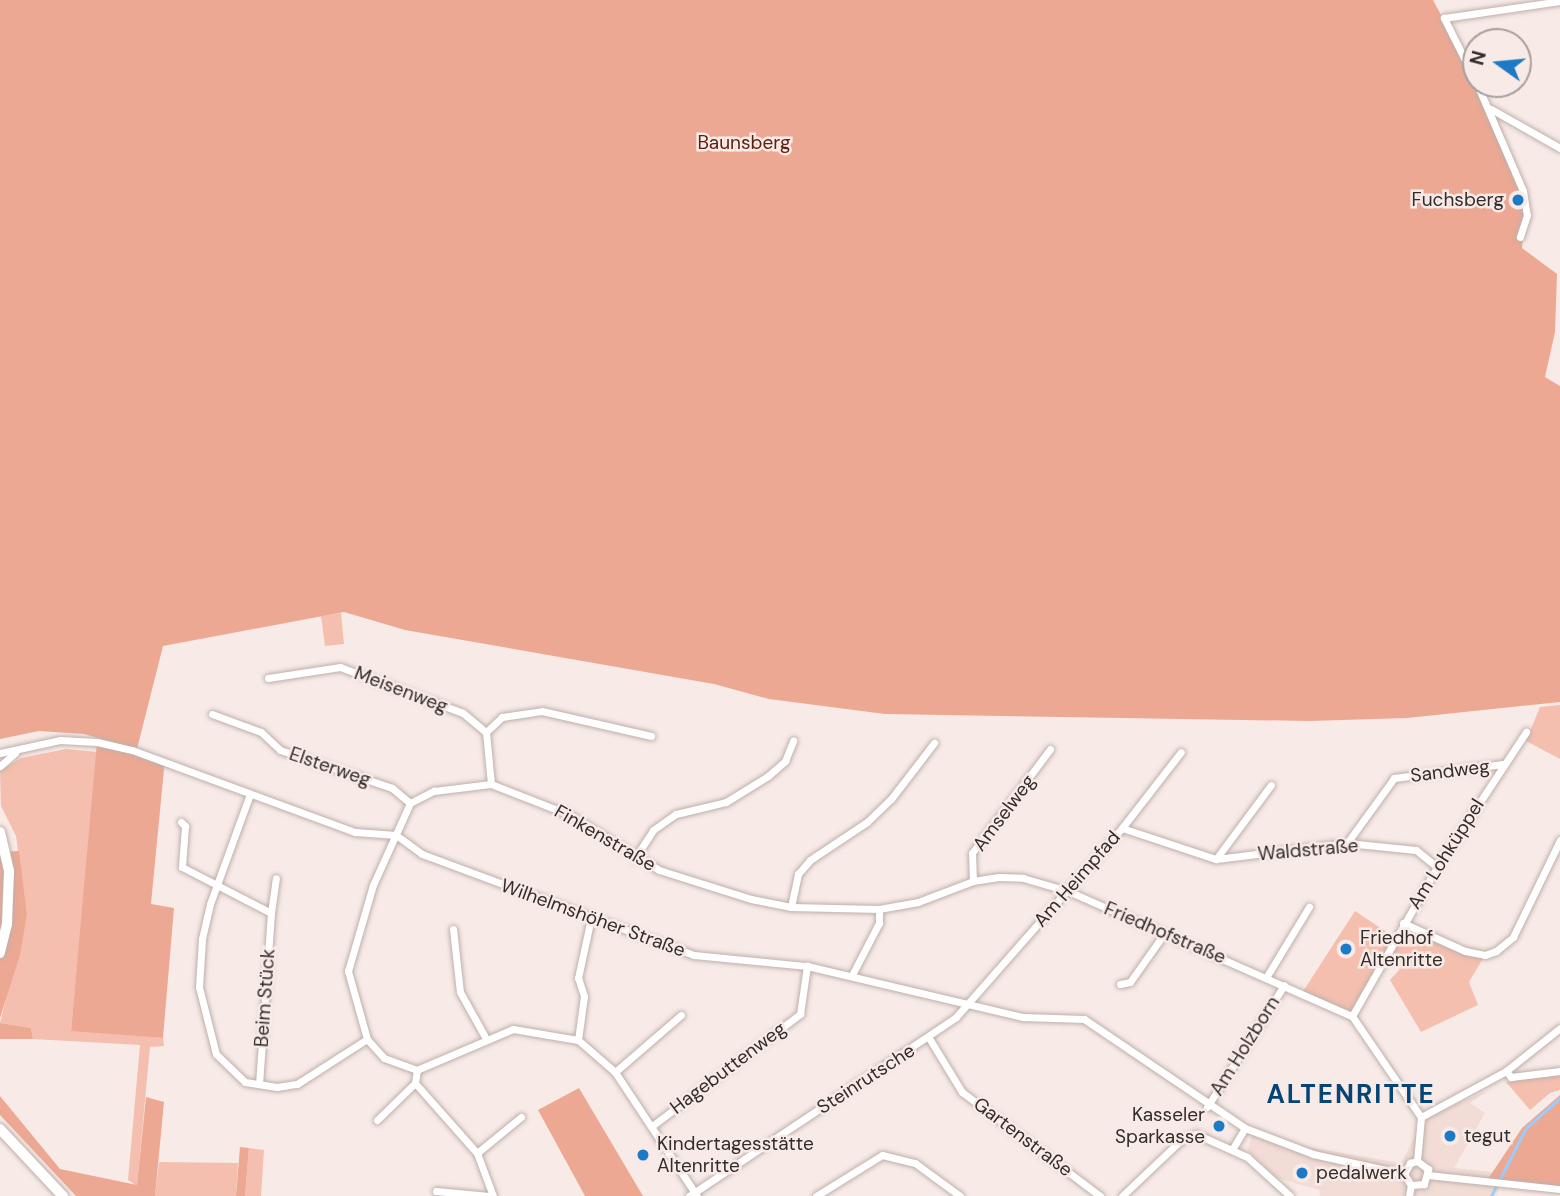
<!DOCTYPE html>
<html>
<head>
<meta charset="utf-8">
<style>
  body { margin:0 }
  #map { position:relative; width:1560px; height:1196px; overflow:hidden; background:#f8eae6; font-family:"DM Sans",sans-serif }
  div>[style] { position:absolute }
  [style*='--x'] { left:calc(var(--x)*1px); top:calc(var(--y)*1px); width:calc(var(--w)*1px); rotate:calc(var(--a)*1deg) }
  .built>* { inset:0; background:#f2dcd5 }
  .green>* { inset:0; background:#f4bfaf }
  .forest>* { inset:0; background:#eda893 }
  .stream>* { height:2.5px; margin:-1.25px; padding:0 1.25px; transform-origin:1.25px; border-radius:1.25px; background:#9accfd }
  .roads { filter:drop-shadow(0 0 2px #bdb0ac) drop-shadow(0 0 2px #bdb0ac) }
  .street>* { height:7px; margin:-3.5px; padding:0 3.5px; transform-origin:3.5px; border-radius:3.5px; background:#fff }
  .secondary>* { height:10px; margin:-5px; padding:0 5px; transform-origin:5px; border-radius:5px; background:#fff }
  .dots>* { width:19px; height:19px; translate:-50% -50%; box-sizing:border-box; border:4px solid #f8eae6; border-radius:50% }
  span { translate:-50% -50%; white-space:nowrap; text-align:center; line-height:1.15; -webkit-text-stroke:5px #f8eae6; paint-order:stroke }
  .park-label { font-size:19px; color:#5e210f }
  .poi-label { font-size:19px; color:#322d2b }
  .right { translate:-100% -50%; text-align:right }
  .left { translate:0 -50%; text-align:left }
  .street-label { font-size:19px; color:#322d2b }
  .district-label { font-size:26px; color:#054474; font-weight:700; letter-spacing:2px }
  .north { position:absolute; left:1462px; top:28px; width:70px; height:70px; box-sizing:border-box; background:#f8eae6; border:2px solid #a99e9b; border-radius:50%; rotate:285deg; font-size:19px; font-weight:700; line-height:28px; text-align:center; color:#322d2b }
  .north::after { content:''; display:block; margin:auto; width:24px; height:32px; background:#1c7ac6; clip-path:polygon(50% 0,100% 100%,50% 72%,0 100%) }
</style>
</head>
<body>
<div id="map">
  <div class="built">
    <div style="clip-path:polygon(1489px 1090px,1470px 1103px,1485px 1113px,1454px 1168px,1493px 1172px,1500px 1186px,1496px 1196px,1320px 1196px,1319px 1190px,1277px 1178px,1248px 1151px,1253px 1129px,1307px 1147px,1401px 1163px,1426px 1117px)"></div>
  </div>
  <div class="green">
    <div style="clip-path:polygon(341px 613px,344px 644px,325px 646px,321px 616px)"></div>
    <div style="clip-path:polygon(1560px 705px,1560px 759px,1526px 741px,1540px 707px)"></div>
    <div style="clip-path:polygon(66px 749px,98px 752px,71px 1030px,163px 1038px,164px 1046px,150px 1047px,137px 1186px,128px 1180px,140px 1045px,33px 1039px,31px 1028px,0 1023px,27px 914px,16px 836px,1px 806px,0 771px,21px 758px)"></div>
    <div style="clip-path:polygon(1355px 911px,1394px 937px,1403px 923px,1485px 955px,1469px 982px,1478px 1005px,1421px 1032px,1390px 980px,1400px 969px,1383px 961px,1352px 1016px,1302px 993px)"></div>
    <div style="clip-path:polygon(1560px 1075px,1560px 1090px,1550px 1093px,1530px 1110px,1506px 1082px)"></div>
    <div style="clip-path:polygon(249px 1148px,264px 1150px,261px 1196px,245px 1196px)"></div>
    <div style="clip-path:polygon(159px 1162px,238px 1163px,236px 1196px,155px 1196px)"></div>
  </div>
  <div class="forest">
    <div style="clip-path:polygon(0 0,1433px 0,1501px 128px,1521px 191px,1525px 216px,1522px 248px,1557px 274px,1555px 332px,1545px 377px,1560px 386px,1560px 702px,1407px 718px,1309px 721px,885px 714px,769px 699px,714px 684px,405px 630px,344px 612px,163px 646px,137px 749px,84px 734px,39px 731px,0 739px)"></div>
    <div style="clip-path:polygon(97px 742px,165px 759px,151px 904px,174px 908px,163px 1038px,71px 1031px)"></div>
    <div style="clip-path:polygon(19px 851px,27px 914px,20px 955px,0 1018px,0 852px)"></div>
    <div style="clip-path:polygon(0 1023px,31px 1028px,33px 1039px,0 1039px)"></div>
    <div style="clip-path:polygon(579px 1088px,640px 1191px,643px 1196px,585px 1196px,538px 1110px)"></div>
    <div style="clip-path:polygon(1560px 1095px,1560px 1189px,1486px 1182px,1522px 1128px)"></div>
    <div style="clip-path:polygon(0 1096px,60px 1169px,137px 1185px,146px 1097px,164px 1102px,155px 1196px,76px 1196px,0 1115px)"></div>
    <div style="clip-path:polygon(240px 1147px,249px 1148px,245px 1196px,236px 1196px)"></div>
  </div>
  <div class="stream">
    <div style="--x:1491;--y:1196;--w:76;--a:-62.8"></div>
    <div style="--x:1526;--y:1128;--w:45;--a:-41.4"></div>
  </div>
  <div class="roads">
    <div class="street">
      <div style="--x:1476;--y:82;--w:72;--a:-116.6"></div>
      <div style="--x:1444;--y:18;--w:117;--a:-8.3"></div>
      <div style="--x:1477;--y:84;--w:116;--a:66.7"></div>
      <div style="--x:1523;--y:191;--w:24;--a:81"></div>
      <div style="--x:1527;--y:215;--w:23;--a:108"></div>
      <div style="--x:1491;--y:109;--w:79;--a:29.5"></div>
      <div style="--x:268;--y:678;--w:73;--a:-8.7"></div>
      <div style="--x:340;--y:667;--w:131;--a:20.5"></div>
      <div style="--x:463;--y:713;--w:30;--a:40"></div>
      <div style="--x:212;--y:714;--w:52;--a:20.2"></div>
      <div style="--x:261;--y:732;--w:26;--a:43"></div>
      <div style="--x:280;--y:750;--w:118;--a:18.7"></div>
      <div style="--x:392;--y:788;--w:23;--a:40"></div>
      <div style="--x:0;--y:753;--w:61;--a:-12.2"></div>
      <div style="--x:60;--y:740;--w:37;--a:3"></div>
      <div style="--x:97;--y:742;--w:36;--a:13"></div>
      <div style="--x:132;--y:750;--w:238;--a:20.2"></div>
      <div style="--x:355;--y:832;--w:41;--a:4.2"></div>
      <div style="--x:396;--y:835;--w:32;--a:36"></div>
      <div style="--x:422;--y:854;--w:290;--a:20.4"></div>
      <div style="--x:694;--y:955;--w:114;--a:5.6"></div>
      <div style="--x:807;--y:966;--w:222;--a:13.3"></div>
      <div style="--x:1023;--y:1017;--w:61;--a:1.9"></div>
      <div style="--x:1084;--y:1019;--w:194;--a:34.1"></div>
      <div style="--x:1245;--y:1128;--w:73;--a:20.9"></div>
      <div style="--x:1313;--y:1154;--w:93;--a:12.4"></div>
      <div style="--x:1404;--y:1174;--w:13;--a:58"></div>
      <div style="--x:0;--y:766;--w:20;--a:-41"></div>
      <div style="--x:491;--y:784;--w:52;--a:-95.5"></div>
      <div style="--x:486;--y:732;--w:22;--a:-43"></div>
      <div style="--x:502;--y:717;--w:40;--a:-8.5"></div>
      <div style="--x:542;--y:711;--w:112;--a:12.9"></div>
      <div style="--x:250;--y:794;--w:117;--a:110"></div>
      <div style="--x:210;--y:904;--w:36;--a:103"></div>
      <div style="--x:202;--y:939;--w:48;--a:93.6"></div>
      <div style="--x:199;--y:987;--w:69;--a:75.8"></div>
      <div style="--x:216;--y:1054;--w:40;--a:44"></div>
      <div style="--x:245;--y:1082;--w:32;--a:9"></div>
      <div style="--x:277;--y:1087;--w:20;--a:-9"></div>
      <div style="--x:297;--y:1084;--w:83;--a:-32.7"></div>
      <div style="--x:181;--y:822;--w:6;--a:45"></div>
      <div style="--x:185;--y:826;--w:41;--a:94.2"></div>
      <div style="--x:182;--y:867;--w:100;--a:27.3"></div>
      <div style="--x:271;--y:913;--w:171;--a:94"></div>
      <div style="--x:1122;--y:828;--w:99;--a:18.3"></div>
      <div style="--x:1216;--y:859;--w:132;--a:-7"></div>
      <div style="--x:1347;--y:843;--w:69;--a:5.8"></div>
      <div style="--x:1416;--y:850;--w:27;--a:39"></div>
      <div style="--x:1347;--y:843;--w:80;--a:-54.1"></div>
      <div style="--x:1394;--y:778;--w:110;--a:-7.3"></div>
      <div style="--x:635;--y:858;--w:33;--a:-57"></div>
      <div style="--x:653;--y:830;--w:28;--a:-35"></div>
      <div style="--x:676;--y:814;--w:51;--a:-13.5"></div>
      <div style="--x:726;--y:802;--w:49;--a:-31.8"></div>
      <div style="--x:768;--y:776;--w:23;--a:-41"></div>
      <div style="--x:785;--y:761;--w:22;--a:-68"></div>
      <div style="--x:1216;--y:859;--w:92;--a:-53.4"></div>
      <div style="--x:973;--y:881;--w:28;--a:-92"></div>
      <div style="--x:972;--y:853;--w:130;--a:-53.1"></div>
      <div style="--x:791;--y:907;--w:34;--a:-78"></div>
      <div style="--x:798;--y:874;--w:18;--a:-49"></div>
      <div style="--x:810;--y:860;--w:69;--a:-33.7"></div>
      <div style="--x:867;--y:822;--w:33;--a:-44"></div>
      <div style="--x:891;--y:799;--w:71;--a:-52.5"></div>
      <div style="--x:271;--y:913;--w:35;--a:-82"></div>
      <div style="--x:1403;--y:923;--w:68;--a:24.3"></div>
      <div style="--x:1465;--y:951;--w:20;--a:11"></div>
      <div style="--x:1485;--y:955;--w:12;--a:-20"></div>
      <div style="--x:1496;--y:951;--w:22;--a:-39"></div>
      <div style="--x:1513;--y:937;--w:108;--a:-64.1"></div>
      <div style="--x:453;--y:929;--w:63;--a:83.7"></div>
      <div style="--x:460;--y:992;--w:51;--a:60.9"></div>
      <div style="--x:852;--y:975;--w:59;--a:-62.6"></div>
      <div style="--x:879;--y:923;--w:14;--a:-90"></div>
      <div style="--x:1267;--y:976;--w:81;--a:-58.7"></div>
      <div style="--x:1120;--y:984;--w:10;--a:-11"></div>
      <div style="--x:1130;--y:982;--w:59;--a:-54.7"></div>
      <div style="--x:1352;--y:1016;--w:172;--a:-60.3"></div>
      <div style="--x:1437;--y:867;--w:162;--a:-56.6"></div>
      <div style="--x:929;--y:1038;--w:63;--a:58.6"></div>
      <div style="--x:962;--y:1092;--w:173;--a:37"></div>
      <div style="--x:578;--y:1040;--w:44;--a:-82.2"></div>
      <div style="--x:584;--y:996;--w:19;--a:-108"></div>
      <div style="--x:578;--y:978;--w:61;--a:-77.8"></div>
      <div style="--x:417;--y:1070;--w:13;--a:99"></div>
      <div style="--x:415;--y:1083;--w:94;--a:48.5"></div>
      <div style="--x:477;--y:1153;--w:46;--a:69.6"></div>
      <div style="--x:1506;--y:1071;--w:8;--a:50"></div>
      <div style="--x:1511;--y:1077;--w:49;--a:-7"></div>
      <div style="--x:615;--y:1072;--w:87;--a:-40.8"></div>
      <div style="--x:1207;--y:1107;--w:144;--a:-57.7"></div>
      <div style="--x:1421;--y:1117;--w:97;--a:-28.4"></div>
      <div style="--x:1506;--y:1071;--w:69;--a:-38.5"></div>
      <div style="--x:377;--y:1120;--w:53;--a:-44.2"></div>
      <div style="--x:652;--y:1126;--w:186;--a:-37.1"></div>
      <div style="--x:800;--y:1014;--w:49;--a:-81.7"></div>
      <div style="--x:1233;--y:1148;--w:23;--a:-59"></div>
      <div style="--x:477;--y:1153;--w:57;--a:-39.3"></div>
      <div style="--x:1417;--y:1161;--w:44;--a:-84.8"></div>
      <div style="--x:1404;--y:1174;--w:13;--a:-61"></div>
      <div style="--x:1410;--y:1163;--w:7;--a:-16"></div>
      <div style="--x:1417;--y:1161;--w:14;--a:36"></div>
      <div style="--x:1428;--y:1169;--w:16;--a:105"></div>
      <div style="--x:1424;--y:1184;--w:13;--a:176"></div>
      <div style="--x:1428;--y:1175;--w:133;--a:6.1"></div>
      <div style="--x:436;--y:1191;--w:53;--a:5.4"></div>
      <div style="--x:689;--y:1196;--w:321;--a:-33.8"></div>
      <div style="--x:956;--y:1017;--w:252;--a:-48.7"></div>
      <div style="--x:1122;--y:828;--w:96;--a:-52.2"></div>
      <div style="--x:697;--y:1196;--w:149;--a:-123.5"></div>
      <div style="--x:615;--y:1072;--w:49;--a:-139.1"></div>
      <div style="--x:578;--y:1040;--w:66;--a:-170.4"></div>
      <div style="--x:513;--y:1029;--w:104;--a:156.9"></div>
      <div style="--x:417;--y:1070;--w:35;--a:-160"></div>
      <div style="--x:384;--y:1058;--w:25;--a:-132"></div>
      <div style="--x:367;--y:1039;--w:71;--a:-105.6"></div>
      <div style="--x:348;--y:971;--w:90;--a:-73.8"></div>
      <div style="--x:373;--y:885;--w:90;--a:-65.7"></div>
      <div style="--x:410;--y:803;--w:27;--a:-27"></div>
      <div style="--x:434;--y:791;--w:57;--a:-7"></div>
      <div style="--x:491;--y:784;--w:83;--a:21.3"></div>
      <div style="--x:568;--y:814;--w:107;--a:31.6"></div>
      <div style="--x:659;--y:870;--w:96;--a:17.5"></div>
      <div style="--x:751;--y:899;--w:41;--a:11.3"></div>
      <div style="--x:791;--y:907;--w:88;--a:1.3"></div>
      <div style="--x:879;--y:909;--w:40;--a:-10"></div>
      <div style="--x:918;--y:902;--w:59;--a:-20.9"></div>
      <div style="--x:973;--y:881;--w:26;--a:-9"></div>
      <div style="--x:999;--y:877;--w:24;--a:2"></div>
      <div style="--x:1023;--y:878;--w:47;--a:16.1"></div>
      <div style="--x:1068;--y:891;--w:310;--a:23.8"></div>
      <div style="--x:1352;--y:1016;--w:122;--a:55.7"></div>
      <div style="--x:816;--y:1196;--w:78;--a:-31.8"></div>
      <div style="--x:882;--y:1155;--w:34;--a:14"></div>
      <div style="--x:915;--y:1163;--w:56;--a:36.3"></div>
      <div style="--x:1122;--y:1196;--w:81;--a:-43.5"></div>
      <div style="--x:1181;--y:1140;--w:16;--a:-22"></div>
      <div style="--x:1196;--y:1134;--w:56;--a:24.3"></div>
      <div style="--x:1247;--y:1157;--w:58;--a:42.2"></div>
      <div style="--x:1409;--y:1196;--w:11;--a:-80"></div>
    </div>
    <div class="secondary">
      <div style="--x:0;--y:832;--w:40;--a:77"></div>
      <div style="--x:9;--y:871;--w:53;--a:92.2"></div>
      <div style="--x:7;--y:924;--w:30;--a:104"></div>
      <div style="--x:0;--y:1129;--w:92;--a:46.8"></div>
    </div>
  </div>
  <div class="dots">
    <div style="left:1518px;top:200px;background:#1c7ac6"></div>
    <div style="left:1346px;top:949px;background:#1c7ac6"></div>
    <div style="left:1219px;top:1126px;background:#1c7ac6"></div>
    <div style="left:1450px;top:1136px;background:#1c7ac6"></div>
    <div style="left:643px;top:1155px;background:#1c7ac6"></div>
    <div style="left:1302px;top:1173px;background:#1c7ac6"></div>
  </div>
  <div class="park-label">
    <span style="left:744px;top:143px">Baunsberg</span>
  </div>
  <div class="poi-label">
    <span class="right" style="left:1504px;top:200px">Fuchsberg</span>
    <span class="left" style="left:1360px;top:949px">Friedhof<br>Altenritte</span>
    <span class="right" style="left:1205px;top:1126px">Kasseler<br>Sparkasse</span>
    <span class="left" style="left:1464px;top:1136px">tegut</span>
    <span class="left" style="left:657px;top:1155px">Kindertagesstätte<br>Altenritte</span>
    <span class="left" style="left:1316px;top:1173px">pedalwerk</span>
  </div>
  <div class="street-label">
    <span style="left:401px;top:690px;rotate:21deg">Meisenweg</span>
    <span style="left:330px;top:767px;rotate:19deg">Elsterweg</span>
    <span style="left:1450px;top:771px;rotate:-7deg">Sandweg</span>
    <span style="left:1004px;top:813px;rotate:-53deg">Amselweg</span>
    <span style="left:605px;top:838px;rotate:30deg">Finkenstraße</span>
    <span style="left:1308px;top:850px;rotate:-5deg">Waldstraße</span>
    <span style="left:1446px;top:854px;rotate:-58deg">Am Lohküppel</span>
    <span style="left:1077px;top:879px;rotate:-49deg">Am Heimpfad</span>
    <span style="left:593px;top:918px;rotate:20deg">Wilhelmshöher Straße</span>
    <span style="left:1165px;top:933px;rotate:23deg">Friedhofstraße</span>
    <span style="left:265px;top:998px;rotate:-86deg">Beim Stück</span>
    <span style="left:1245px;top:1046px;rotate:-58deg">Am Holzborn</span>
    <span style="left:728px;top:1068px;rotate:-37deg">Hagebuttenweg</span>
    <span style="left:866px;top:1079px;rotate:-33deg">Steinrutsche</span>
    <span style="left:1023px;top:1137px;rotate:37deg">Gartenstraße</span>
  </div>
  <div class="district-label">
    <span style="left:1351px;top:1095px">ALTENRITTE</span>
  </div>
  <div class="north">N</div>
</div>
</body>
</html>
